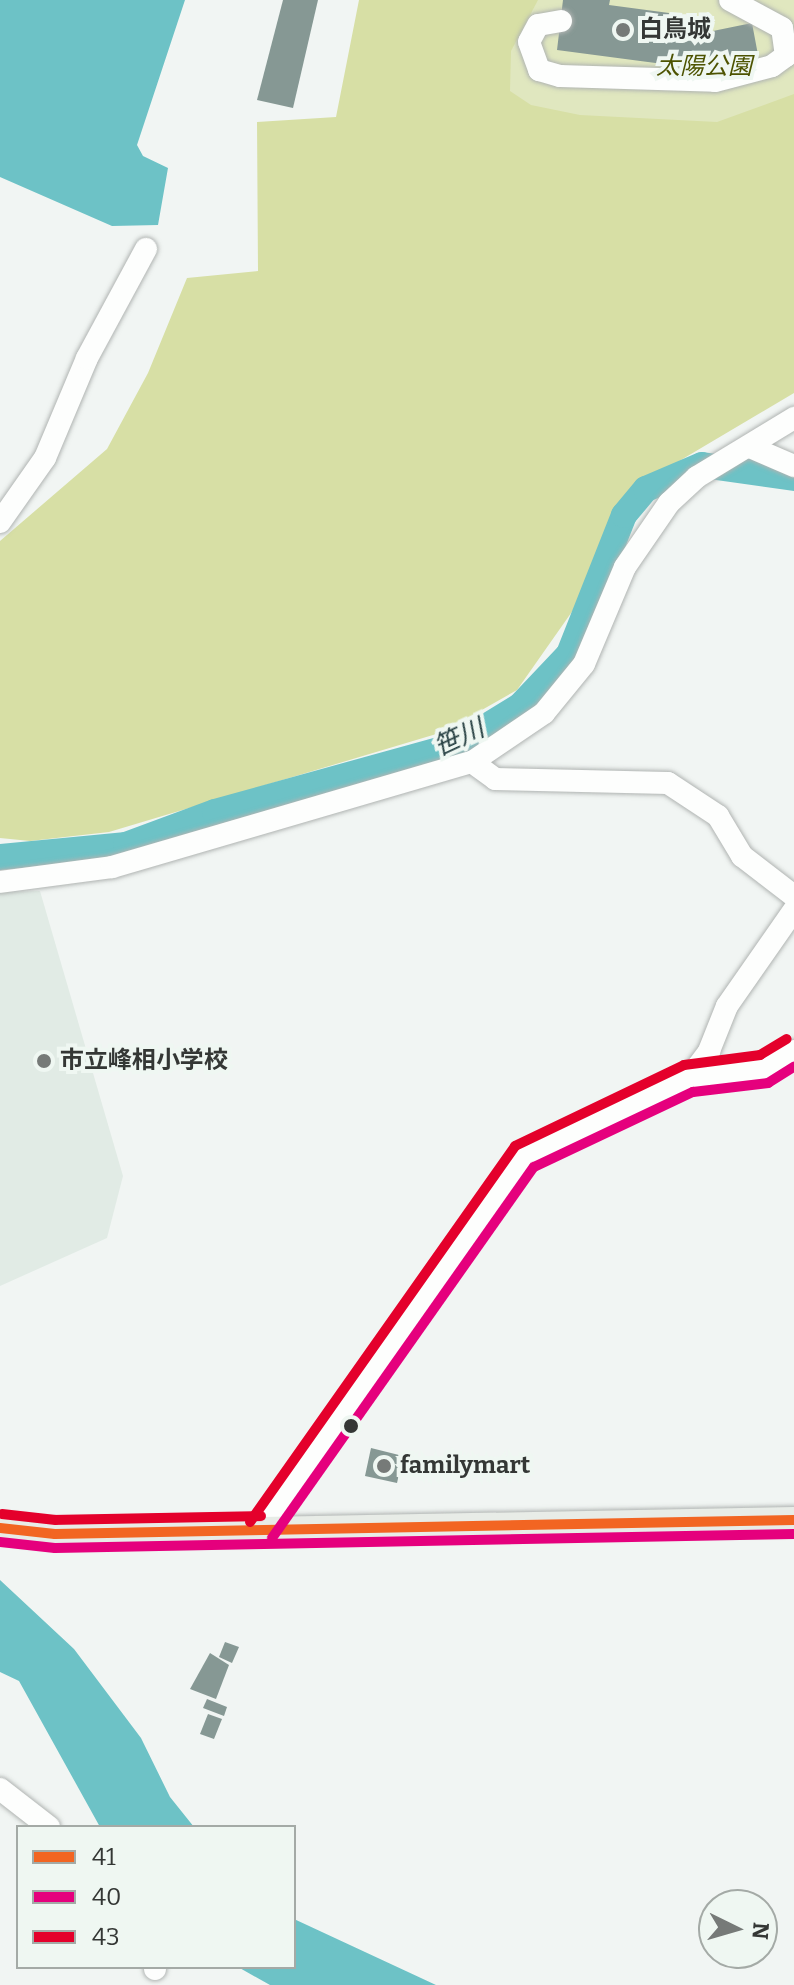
<!DOCTYPE html>
<html>
<head>
<meta charset="utf-8">
<style>
  body { margin:0 }
  #map { position:relative; width:794px; height:1985px; overflow:hidden; background:#f1f5f3; font-family:Bitter,"Noto Sans JP",serif }
  div>[style] { position:absolute }
  [style*='--x'] { left:calc(var(--x)*1px); top:calc(var(--y)*1px); width:calc(var(--w)*1px); rotate:calc(var(--a)*1deg) }
  .built>* { inset:0; background:#e1ebe5 }
  .green>* { inset:0; background:#e0e7bf }
  .forest>* { inset:0; background:#d7dfa5 }
  .water>* { inset:0; background:#6dc2c6 }
  .river>* { height:26px; margin:-13px; padding:0 13px; transform-origin:13px; border-radius:13px; background:#6dc2c6 }
  .building>* { inset:0; background:#869894 }
  .roads { filter:drop-shadow(0 0 2px #b0b4b2) drop-shadow(0 0 2px #b0b4b2) }
  .minor>* { height:22px; margin:-11px; padding:0 11px; transform-origin:11px; border-radius:11px; background:#fdfefd }
  .major>* { height:26px; margin:-13px; padding:0 13px; transform-origin:13px; border-radius:13px; background:#e8ece7 }
  .bus-1>* { height:10px; margin:-5px; padding:0 5px; transform-origin:5px; border-radius:5px; background:#f26522 }
  .bus-2>* { height:10px; margin:-5px; padding:0 5px; transform-origin:5px; border-radius:5px; background:#e5007d }
  .bus-3>* { height:10px; margin:-5px; padding:0 5px; transform-origin:5px; border-radius:5px; background:#e4002b }
  .dots>* { width:22px; height:22px; translate:-50% -50%; box-sizing:border-box; border:4px solid #eff7f2; border-radius:50% }
  span { translate:-50% -50%; white-space:nowrap; text-align:center; line-height:1.15; -webkit-text-stroke:8px #eff7f2; paint-order:stroke }
  .poi-label { font-size:24px; color:#343735; font-weight:700 }
  .left { translate:0 -50%; text-align:left }
  .park-label { font-size:24px; color:#4d5301; font-style:italic }
  .water-label { font-size:26px; color:#284143; font-style:italic }
  .legend { position:absolute; left:16px; top:1825px; width:280px; height:144px; box-sizing:border-box; background:#eff7f2; border:2px solid #a4aaa6; margin:0; padding:10px 14px; list-style:none; font-size:24px; color:#343735 }
  .legend li { display:flex; align-items:center; gap:16px; height:40px }
  .legend b { width:40px; border:2px solid #a4aaa6 }
  .north { position:absolute; left:698px; top:1889px; width:80px; height:80px; box-sizing:border-box; background:#eff7f2; border:2px solid #a4aaa6; border-radius:50%; rotate:95deg; font-size:22px; font-weight:700; line-height:32px; text-align:center; color:#343735 }
  .north::after { content:''; display:block; margin:auto; width:28px; height:36px; background:#767a78; clip-path:polygon(50% 0,100% 100%,50% 72%,0 100%) }
</style>
</head>
<body>
<div id="map">
  <div class="built">
    <div style="clip-path:polygon(40px 891px,123px 1176px,107px 1238px,0 1286px,0 892px)"></div>
  </div>
  <div class="green">
    <div style="clip-path:polygon(517px 0,794px 0,794px 108px,724px 137px,520px 122px,485px 82px)"></div>
  </div>
  <div class="forest">
    <div style="clip-path:polygon(359px 0,538px 0,511px 51px,510px 91px,531px 105px,580px 115px,717px 122px,794px 94px,794px 393px,664px 470px,612px 522px,583px 596px,517px 690px,443px 732px,109px 832px,30px 841px,0 838px,0 541px,107px 449px,148px 373px,187px 278px,258px 271px,257px 122px,336px 117px)"></div>
  </div>
  <div class="water">
    <div style="clip-path:polygon(0 0,185px 0,137px 145px,143px 156px,168px 168px,158px 225px,112px 226px,0 177px)"></div>
    <div style="clip-path:polygon(0 1580px,74px 1649px,141px 1738px,170px 1797px,194px 1827px,100px 1827px,19px 1681px,0 1672px)"></div>
    <div style="clip-path:polygon(294px 1919px,436px 1985px,270px 1985px,238px 1967px,294px 1967px)"></div>
  </div>
  <div class="river">
    <div style="--x:0;--y:857;--w:127;--a:-5.4"></div>
    <div style="--x:126;--y:845;--w:95;--a:-20.3"></div>
    <div style="--x:215;--y:812;--w:250;--a:-15.5"></div>
    <div style="--x:456;--y:745;--w:75;--a:-31.4"></div>
    <div style="--x:520;--y:706;--w:71;--a:-46.7"></div>
    <div style="--x:569;--y:654;--w:149;--a:-68.4"></div>
    <div style="--x:624;--y:515;--w:34;--a:-50"></div>
    <div style="--x:646;--y:489;--w:61;--a:-23.2"></div>
    <div style="--x:702;--y:465;--w:93;--a:8"></div>
  </div>
  <div class="building">
    <div style="clip-path:polygon(283px 0,318px 0,293px 108px,257px 100px)"></div>
    <div style="clip-path:polygon(563px 0,610px 0,609px 5px,669px 13px,667px 28px,708px 32px,752px 23px,758px 55px,714px 63px,663px 58px,663px 64px,557px 50px)"></div>
    <div style="clip-path:polygon(371px 1448px,403px 1456px,397px 1483px,365px 1476px)"></div>
    <div style="clip-path:polygon(225px 1642px,239px 1647px,232px 1663px,219px 1657px)"></div>
    <div style="clip-path:polygon(210px 1653px,229px 1665px,216px 1699px,190px 1689px)"></div>
    <div style="clip-path:polygon(207px 1699px,227px 1707px,224px 1716px,203px 1708px)"></div>
    <div style="clip-path:polygon(208px 1714px,222px 1719px,214px 1739px,200px 1734px)"></div>
  </div>
  <div class="roads">
    <div class="minor">
      <div style="--x:561;--y:21;--w:23;--a:170"></div>
      <div style="--x:538;--y:25;--w:19;--a:118"></div>
      <div style="--x:529;--y:42;--w:30;--a:70"></div>
      <div style="--x:539;--y:70;--w:22;--a:16"></div>
      <div style="--x:560;--y:76;--w:155;--a:1.8"></div>
      <div style="--x:715;--y:81;--w:59;--a:-14.7"></div>
      <div style="--x:772;--y:66;--w:17;--a:-36"></div>
      <div style="--x:786;--y:56;--w:28;--a:-98"></div>
      <div style="--x:782;--y:28;--w:59;--a:-151.7"></div>
      <div style="--x:750;--y:447;--w:48;--a:23.4"></div>
      <div style="--x:0;--y:522;--w:78;--a:-54.9"></div>
      <div style="--x:45;--y:458;--w:108;--a:-67.2"></div>
      <div style="--x:87;--y:358;--w:124;--a:-61.6"></div>
      <div style="--x:472;--y:762;--w:29;--a:36"></div>
      <div style="--x:495;--y:779;--w:173;--a:1.3"></div>
      <div style="--x:668;--y:783;--w:60;--a:33.4"></div>
      <div style="--x:718;--y:816;--w:47;--a:59"></div>
      <div style="--x:742;--y:856;--w:66;--a:37.6"></div>
      <div style="--x:0;--y:882;--w:113;--a:-7.6"></div>
      <div style="--x:112;--y:867;--w:375;--a:-16.3"></div>
      <div style="--x:472;--y:762;--w:87;--a:-34.2"></div>
      <div style="--x:544;--y:713;--w:63;--a:-50.8"></div>
      <div style="--x:584;--y:664;--w:105;--a:-67.1"></div>
      <div style="--x:625;--y:567;--w:78;--a:-55.5"></div>
      <div style="--x:669;--y:503;--w:38;--a:-43"></div>
      <div style="--x:697;--y:477;--w:114;--a:-31.3"></div>
      <div style="--x:689;--y:1078;--w:34;--a:-53"></div>
      <div style="--x:709;--y:1051;--w:48;--a:-68.2"></div>
      <div style="--x:727;--y:1006;--w:117;--a:-55.1"></div>
      <div style="--x:261;--y:1530;--w:458;--a:-54.8"></div>
      <div style="--x:525;--y:1156;--w:182;--a:-25.4"></div>
      <div style="--x:689;--y:1078;--w:77;--a:-6.8"></div>
      <div style="--x:765;--y:1069;--w:34;--a:-32"></div>
      <div style="--x:0;--y:1789;--w:62;--a:37.8"></div>
      <div style="--x:155;--y:1967;--w:2;--a:90"></div>
    </div>
    <div class="major">
      <div style="--x:0;--y:1528;--w:55;--a:6.2"></div>
      <div style="--x:55;--y:1534;--w:739;--a:-1.09"></div>
    </div>
  </div>
  <div class="bus-1">
    <div style="--x:0;--y:1528;--w:55;--a:6.2"></div>
    <div style="--x:55;--y:1534;--w:739;--a:-1.09"></div>
  </div>
  <div class="bus-2">
    <div style="--x:272;--y:1538;--w:454;--a:-54.8"></div>
    <div style="--x:534;--y:1167;--w:176;--a:-25.3"></div>
    <div style="--x:693;--y:1092;--w:76;--a:-6.8"></div>
    <div style="--x:768;--y:1083;--w:31;--a:-32"></div>
    <div style="--x:0;--y:1542;--w:55;--a:6.2"></div>
    <div style="--x:55;--y:1548;--w:739;--a:-1.09"></div>
  </div>
  <div class="bus-3">
    <div style="--x:2;--y:1514;--w:54;--a:6.3"></div>
    <div style="--x:56;--y:1520;--w:205;--a:-1.1"></div>
    <div style="--x:250;--y:1522;--w:460;--a:-54.8"></div>
    <div style="--x:515;--y:1146;--w:187;--a:-25.6"></div>
    <div style="--x:684;--y:1065;--w:77;--a:-7.5"></div>
    <div style="--x:760;--y:1055;--w:31;--a:-31"></div>
  </div>
  <div class="dots">
    <div style="left:623px;top:30px;background:#767a78"></div>
    <div style="left:44px;top:1061px;background:#767a78"></div>
    <div style="left:351px;top:1426px;background:#343735"></div>
    <div style="left:384px;top:1466px;background:#767a78"></div>
  </div>
  <div class="poi-label">
    <span class="left" style="left:639px;top:30px">白鳥城</span>
    <span class="left" style="left:60px;top:1061px">市立峰相小学校</span>
    <span class="left" style="left:400px;top:1466px">familymart</span>
  </div>
  <div class="park-label">
    <span style="left:704px;top:67px">太陽公園</span>
  </div>
  <div class="water-label">
    <span style="left:459px;top:738px;rotate:-25deg">笹川</span>
  </div>
  <ul class="legend">
  <li><b style="height:10px;background:#f26522"></b>41</li>
  <li><b style="height:10px;background:#e5007d"></b>40</li>
  <li><b style="height:10px;background:#e4002b"></b>43</li>
  </ul>
  <div class="north">N</div>
</div>
</body>
</html>
